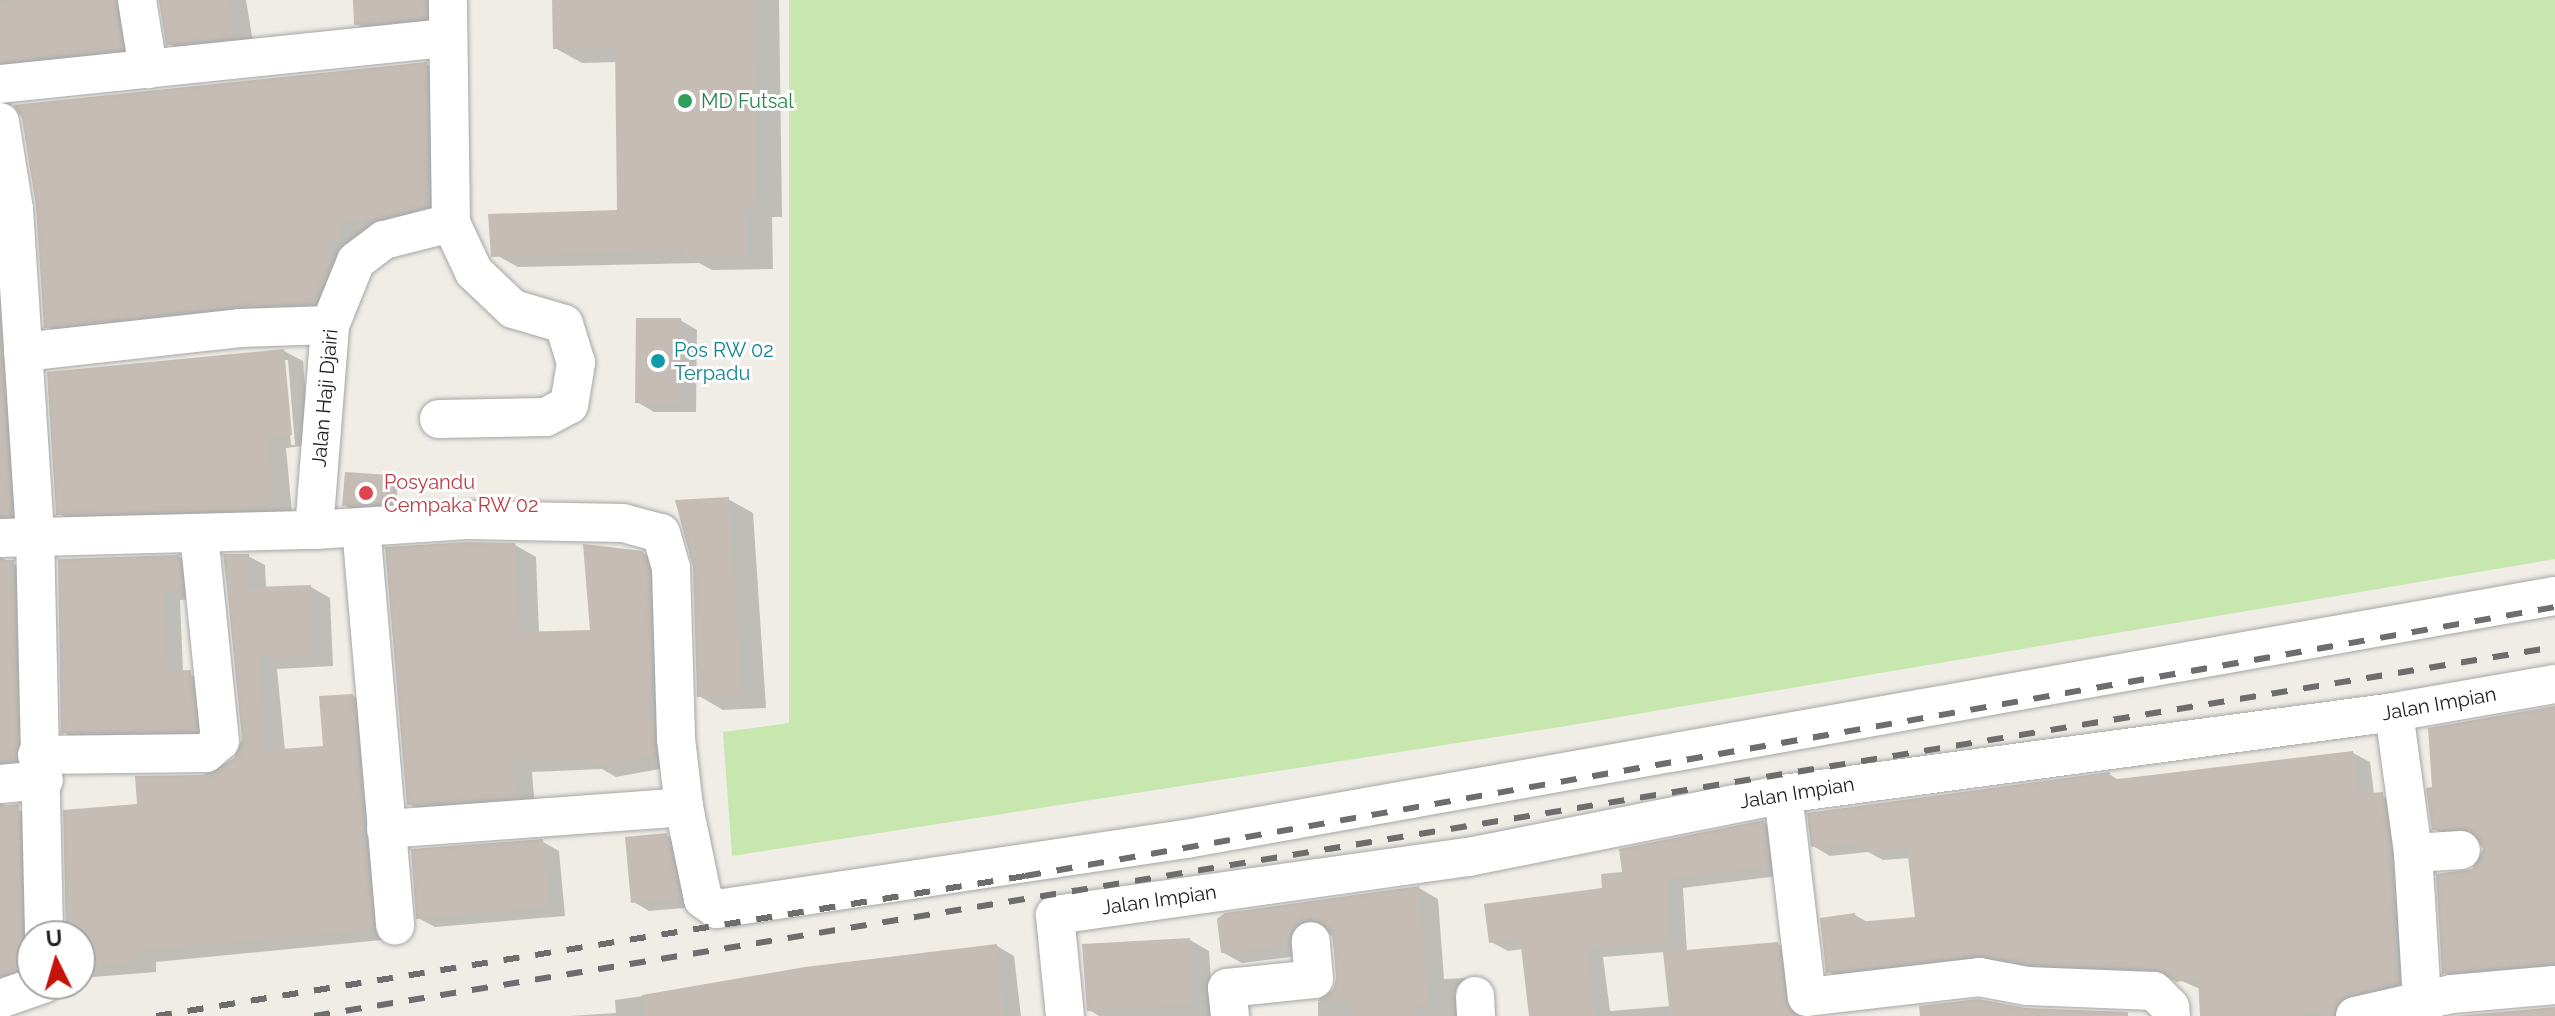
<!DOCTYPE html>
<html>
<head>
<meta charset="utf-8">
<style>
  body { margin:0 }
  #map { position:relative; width:2555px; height:1016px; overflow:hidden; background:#efede6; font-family:Raleway,sans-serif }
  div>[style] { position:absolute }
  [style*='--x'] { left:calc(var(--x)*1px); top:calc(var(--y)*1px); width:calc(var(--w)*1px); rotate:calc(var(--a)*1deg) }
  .grass>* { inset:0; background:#c7e7ae }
  .shadow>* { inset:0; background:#0003 }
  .building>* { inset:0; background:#c4bcb5 }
  .roads { filter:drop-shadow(0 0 2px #a6a6a6) drop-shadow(0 0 2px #a6a6a6) }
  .minor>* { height:38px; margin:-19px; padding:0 19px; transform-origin:19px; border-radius:19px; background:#fff }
  .rail>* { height:6px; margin-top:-3px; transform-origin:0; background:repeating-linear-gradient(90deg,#6d6d6d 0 16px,transparent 0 32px) }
  .dots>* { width:22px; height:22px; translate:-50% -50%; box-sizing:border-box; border:4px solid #fff; border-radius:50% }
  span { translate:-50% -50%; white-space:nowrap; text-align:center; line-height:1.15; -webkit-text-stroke:6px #fff; paint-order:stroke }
  .leisure-label { font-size:20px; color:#27864d }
  .left { translate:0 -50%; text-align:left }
  .culture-label { font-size:20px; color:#0d838f }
  .street-label { font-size:20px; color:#1f1f1f }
  .health-label { font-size:20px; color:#be3a42 }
  .north { position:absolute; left:16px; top:920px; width:80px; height:80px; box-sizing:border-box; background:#fff; border:2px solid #a5a5a5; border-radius:50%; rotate:355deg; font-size:22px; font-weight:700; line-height:32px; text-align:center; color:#1f1f1f }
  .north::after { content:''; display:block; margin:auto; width:28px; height:36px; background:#c51309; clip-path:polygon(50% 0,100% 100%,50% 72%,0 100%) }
</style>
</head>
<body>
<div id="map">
  <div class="grass">
    <div style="clip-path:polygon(789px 0,2555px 0,2555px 559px,1560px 727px,732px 856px,723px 732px,789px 723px)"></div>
  </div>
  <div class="shadow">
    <div style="clip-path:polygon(0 0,140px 0,141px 60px,0 86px)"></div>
    <div style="clip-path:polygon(159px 0,246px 0,254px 48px,188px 55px,168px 43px)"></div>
    <div style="clip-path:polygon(355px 0,445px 0,447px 30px,378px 37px,356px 24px)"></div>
    <div style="clip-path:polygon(554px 0,779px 0,782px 217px,772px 217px,773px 269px,712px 270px,699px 263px,518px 267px,491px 252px,619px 212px,617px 62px,582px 63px,555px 48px)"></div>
    <div style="clip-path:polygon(426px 64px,449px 77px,451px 218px,405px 230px,360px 233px,362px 251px,338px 315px,68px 339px,46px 326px)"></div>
    <div style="clip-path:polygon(0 155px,31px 526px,0 545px)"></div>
    <div style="clip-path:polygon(680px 320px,697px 330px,696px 412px,654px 412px,637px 402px)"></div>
    <div style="clip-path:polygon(evenodd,284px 351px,303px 361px,310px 445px,286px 448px,292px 513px,77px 524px,58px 513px,284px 351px,283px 360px,288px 360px,295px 445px,291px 445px,283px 360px)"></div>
    <div style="clip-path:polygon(390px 477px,398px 482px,396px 507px,352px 510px,344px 505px)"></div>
    <div style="clip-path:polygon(728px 499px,753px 513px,766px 708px,723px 710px,699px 696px,695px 567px)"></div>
    <div style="clip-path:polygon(515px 545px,536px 557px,539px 633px,592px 632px,643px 553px,664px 565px,676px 766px,616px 777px,602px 769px,532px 772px,535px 809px,430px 816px,409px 804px)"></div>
    <div style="clip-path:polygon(248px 556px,265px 565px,266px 588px,311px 587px,330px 598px,333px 666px,277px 669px,285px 751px,325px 748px,353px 696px,372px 707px,392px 939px,156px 962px,156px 972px,80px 978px,80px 936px,68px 936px,139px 806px,236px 759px,244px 739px,234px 590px,228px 586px)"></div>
    <div style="clip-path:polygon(0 557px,32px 573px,37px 757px,0 792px)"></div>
    <div style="clip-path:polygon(179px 557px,195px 567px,199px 599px,180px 600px,183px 672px,207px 682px,213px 740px,80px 741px,63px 732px)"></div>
    <div style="clip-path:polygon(2555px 708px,2555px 973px,2461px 982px,2444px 972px,2474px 871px,2485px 849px,2478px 838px,2451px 838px,2434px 829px)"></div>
    <div style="clip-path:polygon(2353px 753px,2370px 762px,2374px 794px,2399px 803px,2415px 992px,2355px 1016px,2202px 1016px,2200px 989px,2173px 977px,2048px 973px,1845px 981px,1828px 971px,1855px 915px,1869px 923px,1917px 919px,1910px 858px,1883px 860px,1868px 852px,1830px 856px,1813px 846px,2109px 774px,2120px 781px)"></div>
    <div style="clip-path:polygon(0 803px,38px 818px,32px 960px,26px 963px,32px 964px,32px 979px,0 986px)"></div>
    <div style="clip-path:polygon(evenodd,1764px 822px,1781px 832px,1786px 875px,1683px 888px,1687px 952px,1778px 944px,1795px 954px,1806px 1016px,1531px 1016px,1523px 949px,1508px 951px,1491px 942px,1604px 890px,1624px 874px,1764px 822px,1665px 952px,1671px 1006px,1610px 1011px,1603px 957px,1665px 952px)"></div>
    <div style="clip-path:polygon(666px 835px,683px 845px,696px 907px,649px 911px,632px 901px)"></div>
    <div style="clip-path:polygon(543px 842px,559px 851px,565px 916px,435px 927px,418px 918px)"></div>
    <div style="clip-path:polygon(1419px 888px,1438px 899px,1444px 979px,1466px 978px,1484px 988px,1472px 1016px,1318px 1016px,1318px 1002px,1329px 998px,1338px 978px,1331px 928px,1310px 942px,1308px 955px,1242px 963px,1222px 952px,1219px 920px)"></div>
    <div style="clip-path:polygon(1190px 940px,1209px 951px,1213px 1016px,1099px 1016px,1089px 1010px)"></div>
    <div style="clip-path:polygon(997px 946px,1014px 956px,1021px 1016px,570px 1016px,616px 1013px,615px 1000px)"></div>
  </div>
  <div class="building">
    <div style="clip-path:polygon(21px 0,116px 0,123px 49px,0 62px,0 3px)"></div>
    <div style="clip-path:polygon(159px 0,229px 0,236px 38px,166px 45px)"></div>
    <div style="clip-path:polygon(353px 0,424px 0,426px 18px,354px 25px)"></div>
    <div style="clip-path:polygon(552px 0,753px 0,756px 203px,746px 203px,747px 255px,683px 256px,683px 249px,491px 257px,488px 214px,617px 210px,615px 48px,553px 49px)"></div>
    <div style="clip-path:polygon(427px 62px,429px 206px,382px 218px,338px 221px,340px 239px,327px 240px,329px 269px,315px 303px,238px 306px,44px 328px,36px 206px,22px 118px,13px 105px)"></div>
    <div style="clip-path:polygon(636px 318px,681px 318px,680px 404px,635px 403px)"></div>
    <div style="clip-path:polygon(0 334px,1px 354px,12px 516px,0 516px)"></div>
    <div style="clip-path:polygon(284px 349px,292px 435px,268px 438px,274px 503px,246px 510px,56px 515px,47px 372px)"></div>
    <div style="clip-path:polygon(345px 472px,390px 475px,388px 503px,342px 506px)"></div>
    <div style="clip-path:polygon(729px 497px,742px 694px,697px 697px,693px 567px,675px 500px)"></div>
    <div style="clip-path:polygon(468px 542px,515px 543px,519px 632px,590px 630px,583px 544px,643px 551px,649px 571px,656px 755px,593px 766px,591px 758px,512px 761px,515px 797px,407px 805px,385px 547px)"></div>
    <div style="clip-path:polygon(223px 554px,249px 554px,250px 586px,227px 588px)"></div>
    <div style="clip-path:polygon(179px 555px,183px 590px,164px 591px,167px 671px,191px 670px,197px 731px,61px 733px,58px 559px)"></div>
    <div style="clip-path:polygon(0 560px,14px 560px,18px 745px,16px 760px,0 762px)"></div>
    <div style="clip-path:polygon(311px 585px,314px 656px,259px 658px,267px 750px,323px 746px,319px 696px,353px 694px,373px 929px,137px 951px,138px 962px,80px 966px,80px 936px,66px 936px,63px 810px,137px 804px,135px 776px,206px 775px,234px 758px,242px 739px,227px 588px)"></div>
    <div style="clip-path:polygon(2555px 706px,2555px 963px,2442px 974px,2436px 874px,2472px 869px,2483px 849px,2470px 830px,2432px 830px,2426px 788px,2432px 787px,2428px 728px)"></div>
    <div style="clip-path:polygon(2353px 751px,2359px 794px,2383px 792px,2399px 983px,2350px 995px,2334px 1010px,2302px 1012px,2302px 1016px,2200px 1016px,2198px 979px,2176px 982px,2155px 969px,2029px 964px,1977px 955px,1826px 973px,1820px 918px,1855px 913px,1857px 922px,1915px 917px,1907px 848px,1865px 852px,1864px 842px,1811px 847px,1807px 813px,2110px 772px,2110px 780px)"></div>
    <div style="clip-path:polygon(19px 804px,22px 936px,32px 965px,0 975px,0 806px)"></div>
    <div style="clip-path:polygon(1764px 820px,1769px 866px,1667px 879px,1670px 942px,1587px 948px,1596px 1016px,1529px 1016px,1520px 938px,1489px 943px,1484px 904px,1602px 888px,1601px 874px,1622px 872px,1619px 849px)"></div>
    <div style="clip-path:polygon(667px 833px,680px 898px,631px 903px,625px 837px)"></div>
    <div style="clip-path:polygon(543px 839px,549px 907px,416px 919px,411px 849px)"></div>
    <div style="clip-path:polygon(1419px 886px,1428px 1005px,1415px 1006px,1416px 1016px,1353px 1016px,1352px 1001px,1317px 1001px,1334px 989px,1336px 977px,1333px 938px,1320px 921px,1298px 923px,1289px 945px,1221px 953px,1217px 919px,1225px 913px)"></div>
    <div style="clip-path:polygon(1190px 938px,1194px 1004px,1087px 1011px,1082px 944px)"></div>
    <div style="clip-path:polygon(1778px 942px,1785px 1000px,1797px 1016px,1670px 1016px,1663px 952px)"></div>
    <div style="clip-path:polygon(997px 944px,1005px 1016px,644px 1016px,642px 995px,805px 967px)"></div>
    <div style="clip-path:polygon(1978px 999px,2026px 1008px,2128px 1012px,2128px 1016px,1920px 1016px,1919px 1006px)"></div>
    <div style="clip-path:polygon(2555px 1007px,2555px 1016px,2454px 1016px,2455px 1016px)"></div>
  </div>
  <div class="roads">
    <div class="minor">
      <div style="--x:137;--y:0;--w:70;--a:80.9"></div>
      <div style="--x:0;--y:84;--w:449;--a:-5.9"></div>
      <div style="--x:0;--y:122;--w:88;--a:80.9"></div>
      <div style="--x:14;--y:209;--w:327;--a:86.3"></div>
      <div style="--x:35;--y:535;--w:401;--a:88.7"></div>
      <div style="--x:23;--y:352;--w:218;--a:-6.3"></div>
      <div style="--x:240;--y:328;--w:90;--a:-1.9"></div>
      <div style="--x:439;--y:419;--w:107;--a:-1.1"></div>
      <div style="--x:546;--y:417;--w:26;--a:-28"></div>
      <div style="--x:569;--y:405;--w:43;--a:-80.5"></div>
      <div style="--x:576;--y:363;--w:41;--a:-107.1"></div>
      <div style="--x:564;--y:324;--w:53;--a:-163.6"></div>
      <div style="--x:513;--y:309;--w:54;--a:-136.5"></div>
      <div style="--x:474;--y:272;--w:54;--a:-115.1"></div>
      <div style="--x:361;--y:527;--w:400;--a:85.1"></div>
      <div style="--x:314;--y:530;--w:206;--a:-85.5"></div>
      <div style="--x:330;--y:325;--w:69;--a:-67.9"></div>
      <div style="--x:356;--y:261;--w:35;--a:-37"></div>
      <div style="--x:384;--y:240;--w:69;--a:-14.2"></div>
      <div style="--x:451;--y:223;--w:223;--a:-90.8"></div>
      <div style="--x:0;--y:538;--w:314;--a:-1.5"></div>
      <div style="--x:314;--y:530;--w:154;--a:-3.7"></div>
      <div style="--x:468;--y:520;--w:155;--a:1.1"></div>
      <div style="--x:623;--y:523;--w:39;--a:15"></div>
      <div style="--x:661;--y:533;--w:36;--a:74"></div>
      <div style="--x:671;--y:568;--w:171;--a:88.3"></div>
      <div style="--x:676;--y:739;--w:68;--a:83.3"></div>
      <div style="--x:684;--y:807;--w:94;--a:78.3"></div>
      <div style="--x:703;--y:899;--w:17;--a:36"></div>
      <div style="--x:717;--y:909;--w:474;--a:-8.5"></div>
      <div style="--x:1186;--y:839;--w:1390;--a:-10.07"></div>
      <div style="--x:2394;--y:712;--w:142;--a:82.3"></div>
      <div style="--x:37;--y:755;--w:169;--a:-0.7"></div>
      <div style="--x:206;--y:753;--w:18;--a:-41"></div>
      <div style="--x:220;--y:741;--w:208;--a:-95.8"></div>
      <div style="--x:0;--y:784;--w:44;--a:-5.2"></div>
      <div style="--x:1783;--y:794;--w:204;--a:83.3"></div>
      <div style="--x:1807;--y:997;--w:173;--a:-6.6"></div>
      <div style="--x:1979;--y:977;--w:49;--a:10.6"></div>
      <div style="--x:2027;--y:986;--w:127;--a:2.3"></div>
      <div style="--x:2154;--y:991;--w:23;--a:45"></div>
      <div style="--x:2170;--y:1007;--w:9;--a:84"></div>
      <div style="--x:386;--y:829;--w:299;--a:-4.2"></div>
      <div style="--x:1475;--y:996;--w:20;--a:87"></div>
      <div style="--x:0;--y:999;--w:46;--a:-19.2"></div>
      <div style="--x:1065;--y:1016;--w:101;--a:-95.7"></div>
      <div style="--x:1055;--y:915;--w:418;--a:-8"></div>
      <div style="--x:1469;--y:857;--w:320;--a:-11.3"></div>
      <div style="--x:1783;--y:794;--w:616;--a:-7.64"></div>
      <div style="--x:2394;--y:712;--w:163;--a:-9.9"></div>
      <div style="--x:1230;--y:1016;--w:28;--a:-96"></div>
      <div style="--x:1227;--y:988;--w:87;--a:-5.9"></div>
      <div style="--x:1314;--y:979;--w:38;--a:-95"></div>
      <div style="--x:2355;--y:1016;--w:99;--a:-12.8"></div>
      <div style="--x:2452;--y:994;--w:103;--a:-5"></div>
      <div style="--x:2423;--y:1016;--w:163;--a:-93.5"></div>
      <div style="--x:2413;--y:853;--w:48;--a:-3.6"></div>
    </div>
  </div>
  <div class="rail">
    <div style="--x:156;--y:1016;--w:880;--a:-9.15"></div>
    <div style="--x:1025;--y:876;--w:1553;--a:-9.97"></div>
    <div style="--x:314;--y:1016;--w:2271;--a:-9.35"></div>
  </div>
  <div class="dots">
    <div style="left:685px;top:101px;background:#2e9e5b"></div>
    <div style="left:658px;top:361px;background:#0f9aa8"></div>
    <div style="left:366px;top:493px;background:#e0444e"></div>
  </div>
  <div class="leisure-label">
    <span class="left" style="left:701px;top:101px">MD Futsal</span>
  </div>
  <div class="culture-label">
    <span class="left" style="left:674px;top:362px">Pos RW 02<br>Terpadu</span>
  </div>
  <div class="street-label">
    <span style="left:325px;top:398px;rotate:-85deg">Jalan Haji Djairi</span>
    <span style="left:2439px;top:704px;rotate:-10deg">Jalan Impian</span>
    <span style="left:1797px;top:793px;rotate:-9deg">Jalan Impian</span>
    <span style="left:1159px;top:900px;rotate:-8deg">Jalan Impian</span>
  </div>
  <div class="health-label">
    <span class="left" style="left:384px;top:494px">Posyandu<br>Cempaka RW 02</span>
  </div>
  <div class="north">U</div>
</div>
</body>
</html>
